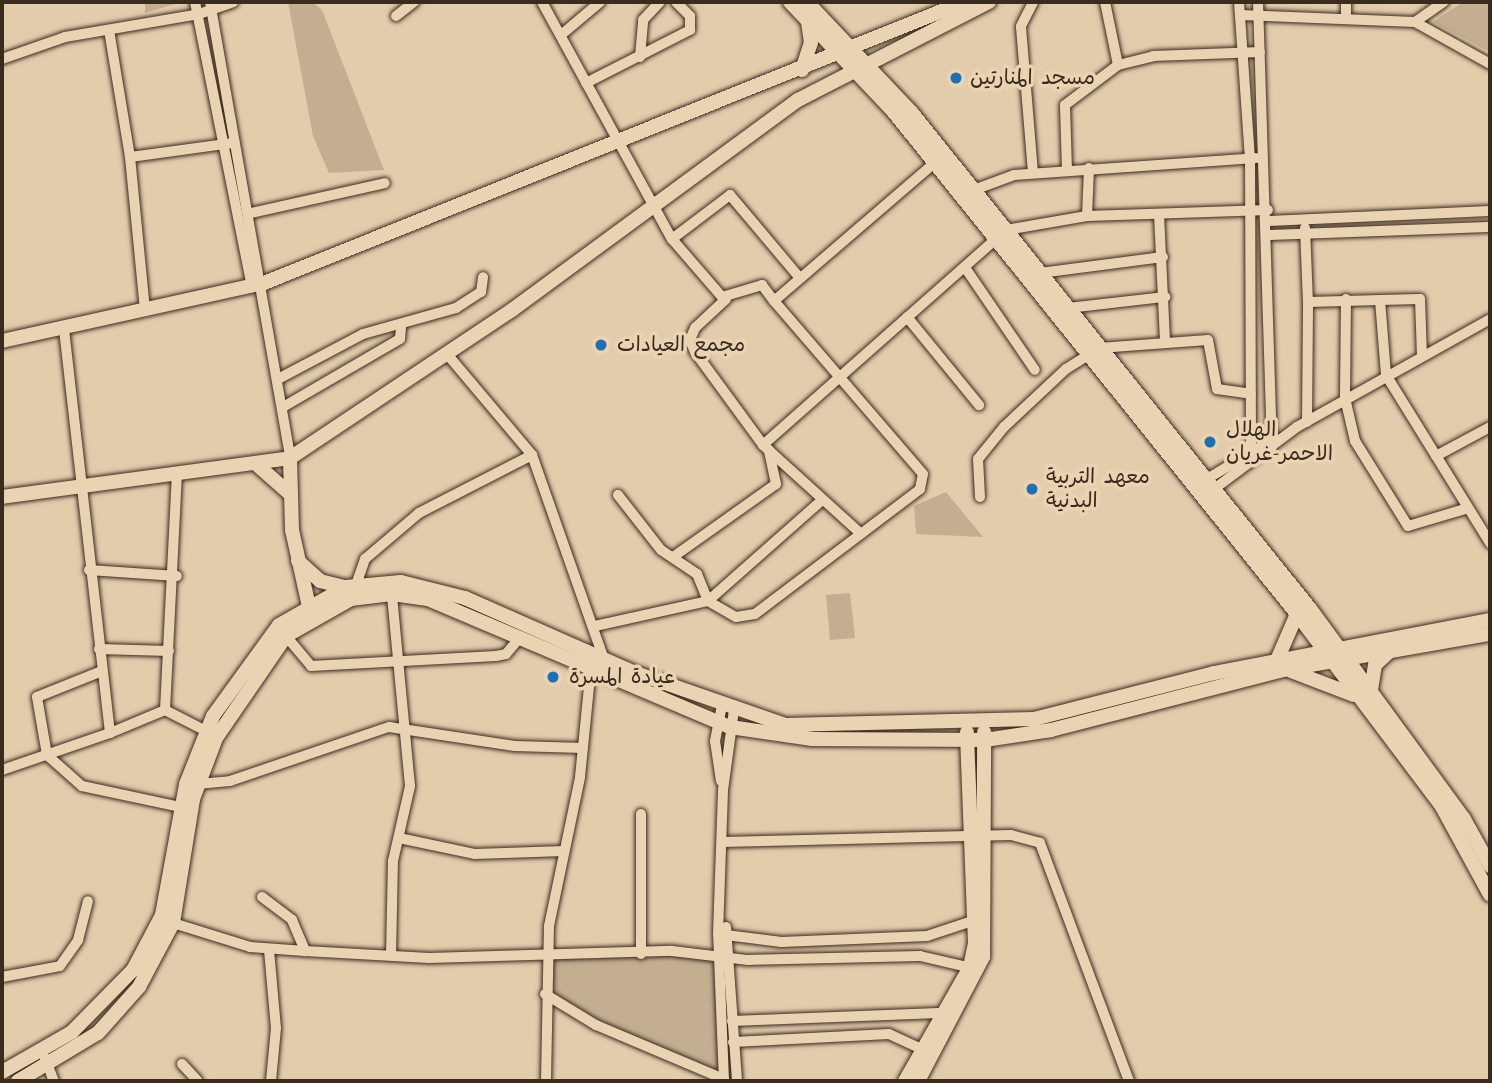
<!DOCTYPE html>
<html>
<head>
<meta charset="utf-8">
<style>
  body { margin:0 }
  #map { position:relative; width:1492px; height:1083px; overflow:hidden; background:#e2ccac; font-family:"Architects Daughter","Playpen Sans Arabic",sans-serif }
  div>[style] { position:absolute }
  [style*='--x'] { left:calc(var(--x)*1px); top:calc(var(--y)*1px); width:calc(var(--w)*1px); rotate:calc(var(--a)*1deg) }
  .green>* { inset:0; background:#c3ae92 }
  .roads { filter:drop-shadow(0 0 2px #3b2a1e) drop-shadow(0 0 2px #3b2a1e) }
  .minor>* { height:10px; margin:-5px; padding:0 5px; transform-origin:5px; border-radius:5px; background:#e9d3b2 }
  .major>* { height:14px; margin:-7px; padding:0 7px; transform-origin:7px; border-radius:7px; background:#e9d3b2 }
  .dots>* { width:19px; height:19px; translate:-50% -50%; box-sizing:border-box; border:4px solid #e9d3b2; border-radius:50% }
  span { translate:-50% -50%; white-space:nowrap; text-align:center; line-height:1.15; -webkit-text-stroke:7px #e9d3b2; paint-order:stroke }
  .poi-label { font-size:21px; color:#3b2a1e }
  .left { translate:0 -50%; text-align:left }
  .frame { position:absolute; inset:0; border:4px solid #3b2a1e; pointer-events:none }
</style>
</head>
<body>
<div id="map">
  <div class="green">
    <div style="clip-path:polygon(145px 2px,181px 2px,145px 13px)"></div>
    <div style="clip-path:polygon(288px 2px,312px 2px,322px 10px,384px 170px,329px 173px,313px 136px)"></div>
    <div style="clip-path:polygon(1463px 2px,1490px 2px,1490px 52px,1433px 22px)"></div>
    <div style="clip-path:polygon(946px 492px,983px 537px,916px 534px,914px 506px)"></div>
    <div style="clip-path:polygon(850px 593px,855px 638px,830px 640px,826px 595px)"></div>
    <div style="clip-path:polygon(641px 955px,718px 957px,723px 1078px,699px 1072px,547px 994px,548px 958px)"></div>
  </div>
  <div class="roads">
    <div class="minor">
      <div style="--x:195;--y:2;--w:291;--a:78.7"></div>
      <div style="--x:210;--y:2;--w:463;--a:80"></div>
      <div style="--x:542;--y:2;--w:270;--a:61.3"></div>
      <div style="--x:672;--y:239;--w:77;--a:49.2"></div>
      <div style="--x:722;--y:297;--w:42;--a:-16.7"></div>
      <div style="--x:762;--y:285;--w:20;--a:53"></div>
      <div style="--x:1105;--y:2;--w:64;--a:78.3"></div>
      <div style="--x:1118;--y:65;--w:36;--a:-14"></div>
      <div style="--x:1153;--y:56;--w:107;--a:-2.1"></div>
      <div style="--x:1239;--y:2;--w:156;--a:86"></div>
      <div style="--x:1250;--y:158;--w:290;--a:89.8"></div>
      <div style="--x:1251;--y:448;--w:11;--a:52"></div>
      <div style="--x:1258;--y:2;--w:445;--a:88.2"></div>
      <div style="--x:1346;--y:2;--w:16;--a:90"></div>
      <div style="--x:1241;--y:15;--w:174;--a:2.3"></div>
      <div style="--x:1415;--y:22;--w:86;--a:29.2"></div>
      <div style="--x:396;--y:16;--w:23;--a:-38"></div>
      <div style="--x:1415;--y:22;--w:35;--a:-35"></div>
      <div style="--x:109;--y:30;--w:129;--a:80.6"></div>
      <div style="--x:130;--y:157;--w:103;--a:-7.8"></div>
      <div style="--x:561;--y:35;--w:51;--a:-40.2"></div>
      <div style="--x:640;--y:57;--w:37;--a:-85"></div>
      <div style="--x:643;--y:20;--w:25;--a:-47"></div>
      <div style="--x:2;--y:59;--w:67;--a:-19.2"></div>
      <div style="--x:65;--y:37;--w:136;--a:-9.7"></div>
      <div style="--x:199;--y:14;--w:36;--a:-19"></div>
      <div style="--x:586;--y:83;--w:117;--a:-27"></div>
      <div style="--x:690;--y:30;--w:14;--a:-90"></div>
      <div style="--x:690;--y:16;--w:20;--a:-135"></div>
      <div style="--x:130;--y:157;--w:154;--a:84.4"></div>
      <div style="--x:1067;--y:170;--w:65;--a:-91.8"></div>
      <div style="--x:1065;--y:105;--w:66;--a:-37"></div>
      <div style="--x:1033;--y:173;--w:147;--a:-94.7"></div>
      <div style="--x:1021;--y:26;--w:27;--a:-63"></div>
      <div style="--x:971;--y:191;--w:46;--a:-20.4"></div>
      <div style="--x:1014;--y:175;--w:242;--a:-4"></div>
      <div style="--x:251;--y:213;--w:137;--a:-12.6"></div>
      <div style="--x:1159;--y:214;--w:125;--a:87.3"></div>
      <div style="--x:1087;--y:216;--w:48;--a:-87.6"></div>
      <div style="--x:1268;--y:221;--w:222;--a:-2.6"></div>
      <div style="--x:1305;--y:228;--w:74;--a:87.7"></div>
      <div style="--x:1268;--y:235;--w:222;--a:-2.1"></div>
      <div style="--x:672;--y:239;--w:73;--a:-37.2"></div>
      <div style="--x:730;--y:195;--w:107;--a:49.9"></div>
      <div style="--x:966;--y:269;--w:122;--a:55.7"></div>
      <div style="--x:1040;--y:273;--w:124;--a:-7.4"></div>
      <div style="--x:726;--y:299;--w:42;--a:136.9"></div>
      <div style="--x:695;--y:328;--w:13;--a:113"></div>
      <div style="--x:690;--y:340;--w:13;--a:67"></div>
      <div style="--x:695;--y:352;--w:115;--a:53.8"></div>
      <div style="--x:763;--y:445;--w:132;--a:42.2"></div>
      <div style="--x:1346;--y:299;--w:99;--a:90.6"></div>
      <div style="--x:1345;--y:398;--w:44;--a:76.9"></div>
      <div style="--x:1355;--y:441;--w:100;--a:58.1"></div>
      <div style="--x:1408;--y:526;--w:59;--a:-16.6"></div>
      <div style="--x:1380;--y:300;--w:40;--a:-1.4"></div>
      <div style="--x:1420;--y:299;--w:56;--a:88"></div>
      <div style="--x:1068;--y:308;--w:98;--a:-6.5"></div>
      <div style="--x:907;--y:317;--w:114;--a:50.7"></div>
      <div style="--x:447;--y:354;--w:132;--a:49.9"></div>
      <div style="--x:532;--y:455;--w:216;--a:70.6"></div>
      <div style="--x:278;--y:379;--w:96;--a:-27.9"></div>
      <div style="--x:363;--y:334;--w:97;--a:-15.6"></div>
      <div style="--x:456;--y:308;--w:30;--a:-33"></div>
      <div style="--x:481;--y:292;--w:15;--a:-82"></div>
      <div style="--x:283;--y:407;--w:135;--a:-30.2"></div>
      <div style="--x:400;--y:339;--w:12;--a:-85"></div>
      <div style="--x:1307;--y:422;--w:120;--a:-89.5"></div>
      <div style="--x:1308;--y:302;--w:72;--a:-1.6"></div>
      <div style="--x:1380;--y:300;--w:75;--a:85.4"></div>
      <div style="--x:1386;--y:375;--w:198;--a:58.2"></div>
      <div style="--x:763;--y:445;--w:324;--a:-41.5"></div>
      <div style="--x:1006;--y:230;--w:82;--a:-9.8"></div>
      <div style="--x:1087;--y:216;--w:181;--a:-1.9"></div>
      <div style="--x:1436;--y:456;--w:61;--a:-28.2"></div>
      <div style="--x:177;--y:473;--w:237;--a:92.9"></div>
      <div style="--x:165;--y:710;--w:53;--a:27.1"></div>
      <div style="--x:1207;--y:479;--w:79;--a:-31.1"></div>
      <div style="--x:1214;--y:489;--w:104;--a:-36.8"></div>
      <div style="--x:1297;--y:427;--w:221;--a:-29.2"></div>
      <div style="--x:980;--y:497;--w:38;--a:-93"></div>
      <div style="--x:978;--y:459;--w:41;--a:-50.9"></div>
      <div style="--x:1004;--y:427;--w:85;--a:-43.1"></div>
      <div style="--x:1066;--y:369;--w:39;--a:-32"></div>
      <div style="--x:1099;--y:348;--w:109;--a:-4.2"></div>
      <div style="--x:1208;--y:340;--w:50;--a:79.6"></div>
      <div style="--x:1217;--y:389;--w:34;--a:8"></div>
      <div style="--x:821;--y:501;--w:151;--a:138.5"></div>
      <div style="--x:708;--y:601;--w:32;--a:30"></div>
      <div style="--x:736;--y:617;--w:19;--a:-9"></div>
      <div style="--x:755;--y:614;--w:207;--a:-37.1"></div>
      <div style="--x:920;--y:489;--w:15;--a:-79"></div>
      <div style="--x:923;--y:474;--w:228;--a:-130.7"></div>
      <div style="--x:774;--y:301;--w:210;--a:-40.7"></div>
      <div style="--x:673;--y:557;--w:126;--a:-35.3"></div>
      <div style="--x:776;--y:484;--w:35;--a:-102"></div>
      <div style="--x:89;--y:570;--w:88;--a:3.9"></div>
      <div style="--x:356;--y:585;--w:28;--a:-71"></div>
      <div style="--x:365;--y:559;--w:71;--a:-40.4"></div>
      <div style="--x:419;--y:513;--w:127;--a:-27.2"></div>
      <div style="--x:595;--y:626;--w:116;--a:-12.5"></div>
      <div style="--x:708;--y:601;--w:29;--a:-112"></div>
      <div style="--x:697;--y:574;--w:43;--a:-146.3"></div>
      <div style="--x:661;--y:550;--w:70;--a:-128"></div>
      <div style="--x:286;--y:636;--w:39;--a:50"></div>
      <div style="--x:311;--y:666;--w:185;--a:-3.1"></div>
      <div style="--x:496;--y:656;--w:10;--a:-11"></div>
      <div style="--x:506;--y:654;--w:23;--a:-50"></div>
      <div style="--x:99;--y:649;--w:70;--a:1.6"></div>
      <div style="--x:102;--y:671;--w:70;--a:158.2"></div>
      <div style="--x:37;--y:697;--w:59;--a:80.2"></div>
      <div style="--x:47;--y:755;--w:47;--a:41.5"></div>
      <div style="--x:82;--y:786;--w:100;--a:12.1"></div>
      <div style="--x:110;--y:733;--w:60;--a:-22.7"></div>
      <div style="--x:2;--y:770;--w:114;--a:-18.9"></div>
      <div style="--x:110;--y:733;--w:406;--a:-96.5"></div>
      <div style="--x:721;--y:781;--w:40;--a:-98.5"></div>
      <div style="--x:715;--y:741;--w:37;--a:-79"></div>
      <div style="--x:197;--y:784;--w:33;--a:-5"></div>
      <div style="--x:230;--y:781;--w:168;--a:-18.8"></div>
      <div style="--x:389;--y:727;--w:127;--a:8.6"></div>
      <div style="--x:515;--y:746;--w:68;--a:1.7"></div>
      <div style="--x:399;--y:838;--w:78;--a:11.9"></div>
      <div style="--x:475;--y:854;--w:89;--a:-1.9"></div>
      <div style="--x:723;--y:842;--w:288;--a:-1.4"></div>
      <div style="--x:1011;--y:835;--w:30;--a:15"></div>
      <div style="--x:1040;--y:843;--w:254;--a:69.5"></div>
      <div style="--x:262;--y:897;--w:38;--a:37"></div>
      <div style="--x:292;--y:920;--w:34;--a:67"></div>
      <div style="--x:305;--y:951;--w:124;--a:3.2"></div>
      <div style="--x:429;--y:958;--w:243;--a:-1.7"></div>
      <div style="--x:672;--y:951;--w:77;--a:6.8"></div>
      <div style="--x:748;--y:960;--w:172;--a:-1.3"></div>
      <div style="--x:920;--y:956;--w:57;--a:13.1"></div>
      <div style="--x:173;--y:923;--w:81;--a:17.3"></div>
      <div style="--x:250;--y:947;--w:55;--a:4.2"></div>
      <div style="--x:726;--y:927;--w:154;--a:85.9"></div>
      <div style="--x:718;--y:934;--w:64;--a:7.2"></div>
      <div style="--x:781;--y:942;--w:146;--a:-2.4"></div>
      <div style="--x:927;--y:936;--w:51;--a:-18.4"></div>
      <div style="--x:269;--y:950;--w:78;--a:84.9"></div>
      <div style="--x:276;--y:1028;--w:53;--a:95.4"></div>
      <div style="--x:641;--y:954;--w:140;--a:-90"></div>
      <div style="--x:391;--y:955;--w:94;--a:-88.8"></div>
      <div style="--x:393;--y:861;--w:77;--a:-77.2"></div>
      <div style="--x:410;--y:786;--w:193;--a:-95.4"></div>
      <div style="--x:2;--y:977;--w:59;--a:-10.7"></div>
      <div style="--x:60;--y:966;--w:32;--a:-55"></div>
      <div style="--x:78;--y:940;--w:40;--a:-75.6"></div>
      <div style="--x:545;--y:994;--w:60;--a:31.3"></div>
      <div style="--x:596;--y:1025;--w:139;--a:22.9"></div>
      <div style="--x:732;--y:1021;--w:213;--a:-2.2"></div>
      <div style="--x:733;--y:1042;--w:156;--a:-2.9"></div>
      <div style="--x:889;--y:1034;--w:43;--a:24.8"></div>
      <div style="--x:45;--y:1058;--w:25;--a:69"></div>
      <div style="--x:182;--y:1064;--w:23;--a:47"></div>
      <div style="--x:546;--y:1081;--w:155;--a:-88.9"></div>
      <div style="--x:549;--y:926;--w:152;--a:-78.2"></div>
      <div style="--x:580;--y:777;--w:111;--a:-84.3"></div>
      <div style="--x:724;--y:1081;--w:147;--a:-92.3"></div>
      <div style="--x:718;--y:934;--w:144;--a:-88"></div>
      <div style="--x:723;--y:790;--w:81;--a:-82.2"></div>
    </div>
    <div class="major">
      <div style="--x:790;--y:2;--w:150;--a:46.6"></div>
      <div style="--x:893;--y:111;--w:645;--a:51.23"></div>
      <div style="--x:1297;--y:614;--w:239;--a:53"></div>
      <div style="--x:1441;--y:805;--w:102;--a:61.4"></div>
      <div style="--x:807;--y:2;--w:153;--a:46.6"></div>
      <div style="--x:912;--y:113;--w:637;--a:51.24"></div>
      <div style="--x:1311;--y:610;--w:259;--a:53.8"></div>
      <div style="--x:1464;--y:819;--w:54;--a:61"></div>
      <div style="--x:802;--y:70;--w:28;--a:-72"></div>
      <div style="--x:811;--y:43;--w:22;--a:-98"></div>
      <div style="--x:2;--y:341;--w:268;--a:-12.5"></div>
      <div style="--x:264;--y:283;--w:754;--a:-21.87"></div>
      <div style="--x:290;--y:458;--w:72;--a:88.4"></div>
      <div style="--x:292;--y:530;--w:83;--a:77.5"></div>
      <div style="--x:255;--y:463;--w:45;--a:41.4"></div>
      <div style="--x:2;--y:497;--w:291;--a:-7.7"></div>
      <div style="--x:290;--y:458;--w:267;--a:-33.7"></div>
      <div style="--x:512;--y:310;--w:355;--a:-36.3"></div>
      <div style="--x:798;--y:100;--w:215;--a:-27.2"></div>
      <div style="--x:298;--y:561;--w:30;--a:42"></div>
      <div style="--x:320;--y:581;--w:25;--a:14"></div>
      <div style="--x:1277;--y:660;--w:50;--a:-66.5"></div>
      <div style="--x:1291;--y:671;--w:67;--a:20.9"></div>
      <div style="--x:1371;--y:690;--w:25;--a:-81"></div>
      <div style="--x:1375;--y:665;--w:22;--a:-43"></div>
      <div style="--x:2;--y:1072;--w:81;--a:-29.7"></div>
      <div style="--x:72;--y:1032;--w:87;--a:-45.5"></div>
      <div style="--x:133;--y:970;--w:62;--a:-62.2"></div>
      <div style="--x:162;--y:915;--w:133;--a:-79.6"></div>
      <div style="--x:186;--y:784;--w:73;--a:-68.3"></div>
      <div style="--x:213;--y:716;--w:112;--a:-54"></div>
      <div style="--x:279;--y:625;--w:77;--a:-29.6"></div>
      <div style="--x:346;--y:587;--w:55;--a:-5.2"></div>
      <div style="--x:401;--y:582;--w:66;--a:14"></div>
      <div style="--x:465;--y:598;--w:184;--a:23.8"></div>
      <div style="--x:633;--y:672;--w:161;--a:19.2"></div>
      <div style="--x:785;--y:725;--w:249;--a:-1.4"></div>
      <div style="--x:1034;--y:719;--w:186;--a:-14.3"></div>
      <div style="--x:1214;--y:673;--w:281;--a:-10.9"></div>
      <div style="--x:18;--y:1081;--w:93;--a:-31"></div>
      <div style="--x:98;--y:1033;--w:62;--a:-48.3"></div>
      <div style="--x:139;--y:987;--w:72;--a:-62"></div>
      <div style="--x:173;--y:923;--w:126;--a:-80.8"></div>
      <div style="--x:193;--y:799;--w:65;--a:-69.3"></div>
      <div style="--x:216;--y:738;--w:124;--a:-55.5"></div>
      <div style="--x:286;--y:636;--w:75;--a:-29.6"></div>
      <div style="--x:351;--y:599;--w:41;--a:-7"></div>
      <div style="--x:392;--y:594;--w:36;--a:8"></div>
      <div style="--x:428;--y:599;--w:328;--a:23"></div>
      <div style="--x:730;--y:727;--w:83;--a:8.3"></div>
      <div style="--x:812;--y:739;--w:173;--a:0.3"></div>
      <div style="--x:985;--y:740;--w:67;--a:-8.6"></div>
      <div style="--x:1051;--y:730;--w:240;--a:-14.5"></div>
      <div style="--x:1283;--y:670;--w:210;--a:-9.9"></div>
      <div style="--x:905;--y:1081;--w:131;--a:-60.3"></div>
      <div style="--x:970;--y:967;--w:25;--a:-78"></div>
      <div style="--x:975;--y:943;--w:211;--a:-92.2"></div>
      <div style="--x:918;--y:1081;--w:140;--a:-62.3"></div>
      <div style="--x:983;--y:957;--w:225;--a:-89.7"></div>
    </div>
  </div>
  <div class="dots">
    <div style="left:956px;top:78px;background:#1f6fb2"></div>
    <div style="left:601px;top:345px;background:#1f6fb2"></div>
    <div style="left:1210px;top:442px;background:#1f6fb2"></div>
    <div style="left:1032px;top:489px;background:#1f6fb2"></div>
    <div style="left:553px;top:677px;background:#1f6fb2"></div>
  </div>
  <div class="poi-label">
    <span class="left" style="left:970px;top:78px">مسجد المنارتين</span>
    <span class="left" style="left:617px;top:345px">مجمع العيادات</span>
    <span class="left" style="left:1226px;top:442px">الهلال<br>الاحمر-غريان</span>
    <span class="left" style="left:1046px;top:489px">معهد التربية<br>البدنية</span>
    <span class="left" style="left:569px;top:677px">عيادة المسرة</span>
  </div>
  <div class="frame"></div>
</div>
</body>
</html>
